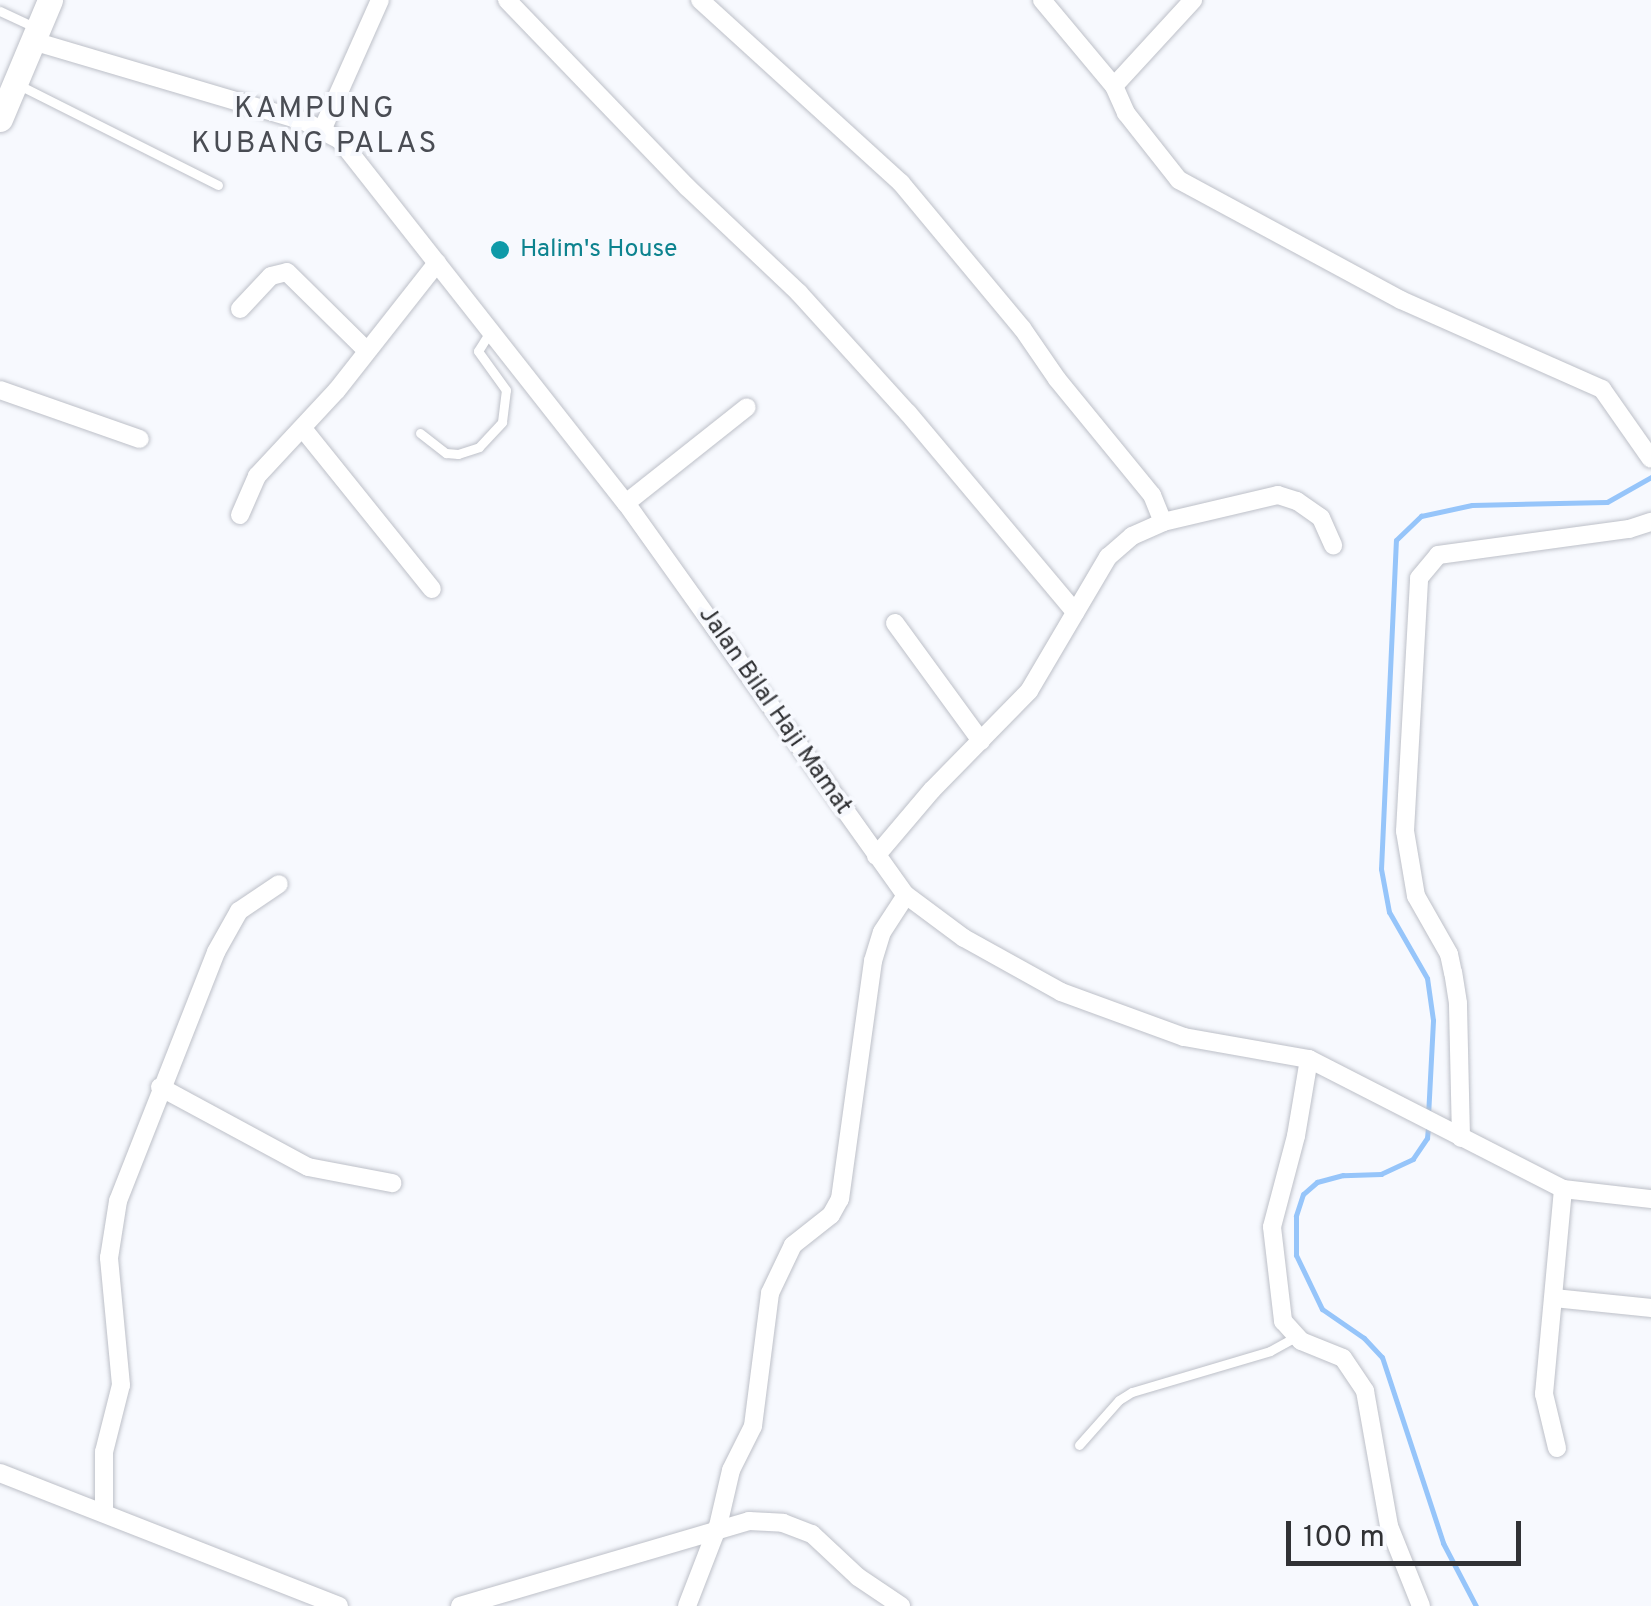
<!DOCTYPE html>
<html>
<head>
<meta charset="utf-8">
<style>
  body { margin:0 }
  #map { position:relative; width:1651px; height:1606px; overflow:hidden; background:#f7f9fe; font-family:Overpass,sans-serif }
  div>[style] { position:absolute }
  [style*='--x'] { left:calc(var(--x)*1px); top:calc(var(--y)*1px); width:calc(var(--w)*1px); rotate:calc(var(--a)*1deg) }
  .stream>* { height:5px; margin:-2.5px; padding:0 2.5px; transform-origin:2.5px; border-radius:2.5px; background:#96c5fa }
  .roads { filter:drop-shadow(0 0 2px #bdc0c8) drop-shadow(0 0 2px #bdc0c8) }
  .lane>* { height:9px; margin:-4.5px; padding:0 4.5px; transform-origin:4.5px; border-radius:4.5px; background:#fff }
  .street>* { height:18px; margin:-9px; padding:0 9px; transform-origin:9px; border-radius:9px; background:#fff }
  .secondary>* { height:25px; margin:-12.5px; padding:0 12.5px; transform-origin:12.5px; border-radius:12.5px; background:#fff }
  .dots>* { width:28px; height:28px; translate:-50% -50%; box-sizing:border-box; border:5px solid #f7f9fe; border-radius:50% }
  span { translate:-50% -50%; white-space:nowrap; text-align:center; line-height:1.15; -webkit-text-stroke:8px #f7f9fe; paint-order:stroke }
  .culture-label { font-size:25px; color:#0d838f }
  .left { translate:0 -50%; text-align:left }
  .street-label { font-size:25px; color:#313235 }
  .quarter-label { font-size:30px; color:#4a4d54; letter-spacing:2.5px }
  .scale { position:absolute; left:1286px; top:1521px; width:235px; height:45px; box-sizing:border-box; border:5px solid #313235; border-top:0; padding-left:12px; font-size:30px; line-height:35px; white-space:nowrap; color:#313235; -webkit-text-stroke:8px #f7f9fe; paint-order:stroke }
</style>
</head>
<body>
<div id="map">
  <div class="stream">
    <div style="--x:1428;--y:1116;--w:96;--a:-87"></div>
    <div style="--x:1433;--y:1020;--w:42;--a:-98.1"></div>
    <div style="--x:1427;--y:978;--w:76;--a:-119.9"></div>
    <div style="--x:1389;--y:912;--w:44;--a:-100.5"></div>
    <div style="--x:1381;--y:869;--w:329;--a:-87.4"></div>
    <div style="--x:1396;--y:540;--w:35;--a:-44"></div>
    <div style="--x:1421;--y:516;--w:52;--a:-12.2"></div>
    <div style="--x:1472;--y:505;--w:135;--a:-1.3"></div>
    <div style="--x:1607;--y:502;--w:51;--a:-29.6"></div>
    <div style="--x:1428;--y:1127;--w:11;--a:95"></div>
    <div style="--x:1427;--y:1138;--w:25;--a:124"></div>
    <div style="--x:1413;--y:1159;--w:35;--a:155"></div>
    <div style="--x:1381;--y:1174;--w:38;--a:178"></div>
    <div style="--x:1343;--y:1175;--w:27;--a:165"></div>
    <div style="--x:1317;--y:1182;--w:18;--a:139"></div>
    <div style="--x:1303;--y:1194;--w:23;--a:108"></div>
    <div style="--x:1296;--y:1216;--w:39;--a:90"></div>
    <div style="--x:1296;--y:1255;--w:60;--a:64.3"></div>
    <div style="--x:1322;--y:1309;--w:51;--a:34.6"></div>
    <div style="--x:1364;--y:1338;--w:26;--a:47"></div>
    <div style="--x:1382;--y:1357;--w:196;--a:71.8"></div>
    <div style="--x:1443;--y:1543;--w:71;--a:62.4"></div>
  </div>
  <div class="roads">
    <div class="lane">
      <div style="--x:0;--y:11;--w:38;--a:25"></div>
      <div style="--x:17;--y:84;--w:225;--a:26.7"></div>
      <div style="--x:420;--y:433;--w:33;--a:38"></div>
      <div style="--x:446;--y:453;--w:12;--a:5"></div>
      <div style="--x:458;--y:454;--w:22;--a:-18"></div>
      <div style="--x:479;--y:447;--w:34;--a:-47"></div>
      <div style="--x:502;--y:422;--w:32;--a:-83"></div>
      <div style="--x:506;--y:390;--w:48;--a:-125.7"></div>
      <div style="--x:478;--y:351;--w:22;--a:-58"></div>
      <div style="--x:1079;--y:1445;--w:60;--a:-48.4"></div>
      <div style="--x:1119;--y:1400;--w:15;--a:-32"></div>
      <div style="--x:1132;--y:1392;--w:144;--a:-16.5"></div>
      <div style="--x:1270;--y:1351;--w:29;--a:-29"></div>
    </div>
    <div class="street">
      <div style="--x:507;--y:0;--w:260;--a:46.1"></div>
      <div style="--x:687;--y:187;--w:154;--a:43.4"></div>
      <div style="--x:799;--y:293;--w:162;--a:47.8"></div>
      <div style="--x:908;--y:413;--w:260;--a:50"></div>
      <div style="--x:700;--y:0;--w:272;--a:42.3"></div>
      <div style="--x:901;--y:183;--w:189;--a:50.2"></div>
      <div style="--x:1022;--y:328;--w:62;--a:55.5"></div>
      <div style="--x:1057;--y:379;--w:150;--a:50.7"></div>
      <div style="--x:1152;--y:495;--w:29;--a:68"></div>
      <div style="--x:1042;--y:0;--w:112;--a:50.1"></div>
      <div style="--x:1114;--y:86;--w:117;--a:-47.4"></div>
      <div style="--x:33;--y:41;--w:285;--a:16.5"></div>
      <div style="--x:306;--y:122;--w:38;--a:28"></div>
      <div style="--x:340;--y:140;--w:462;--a:51.8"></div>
      <div style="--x:626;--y:503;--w:482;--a:54.5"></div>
      <div style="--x:906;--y:895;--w:72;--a:36.6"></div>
      <div style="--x:964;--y:938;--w:111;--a:29.1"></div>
      <div style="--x:1061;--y:992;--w:131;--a:20.1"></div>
      <div style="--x:1184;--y:1037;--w:127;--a:10"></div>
      <div style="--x:1309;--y:1059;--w:285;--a:27.1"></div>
      <div style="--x:1563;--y:1189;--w:89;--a:6.5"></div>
      <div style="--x:1114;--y:86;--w:30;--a:66"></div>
      <div style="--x:1126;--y:113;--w:85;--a:51.7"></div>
      <div style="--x:1179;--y:180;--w:252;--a:28.4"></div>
      <div style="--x:1401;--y:300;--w:220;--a:23.9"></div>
      <div style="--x:1602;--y:389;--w:85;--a:55"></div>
      <div style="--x:323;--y:128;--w:140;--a:-66"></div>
      <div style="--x:240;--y:309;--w:45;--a:-46.8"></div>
      <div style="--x:271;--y:276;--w:16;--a:-14"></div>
      <div style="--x:287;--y:272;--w:112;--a:44.6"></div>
      <div style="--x:0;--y:390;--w:148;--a:19.3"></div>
      <div style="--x:304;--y:430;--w:204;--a:51.2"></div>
      <div style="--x:626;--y:503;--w:154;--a:-38.4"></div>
      <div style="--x:240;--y:515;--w:43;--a:-66.4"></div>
      <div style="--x:257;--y:476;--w:117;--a:-47.1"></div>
      <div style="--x:337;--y:390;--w:162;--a:-51.8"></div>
      <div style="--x:895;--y:623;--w:146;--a:53.9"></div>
      <div style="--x:876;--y:856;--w:87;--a:-49.7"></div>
      <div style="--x:932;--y:790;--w:139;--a:-45.6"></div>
      <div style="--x:1029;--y:691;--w:156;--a:-59.5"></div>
      <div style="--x:1108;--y:557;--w:32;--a:-41"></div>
      <div style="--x:1132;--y:536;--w:34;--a:-24"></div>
      <div style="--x:1163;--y:522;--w:118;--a:-13.2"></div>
      <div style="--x:1278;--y:495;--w:20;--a:18"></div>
      <div style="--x:1297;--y:501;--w:29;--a:35"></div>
      <div style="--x:1321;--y:518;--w:30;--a:66"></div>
      <div style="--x:1309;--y:1059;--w:78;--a:99.6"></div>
      <div style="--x:1296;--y:1136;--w:94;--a:104.8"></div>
      <div style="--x:1272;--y:1227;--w:95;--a:83.3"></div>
      <div style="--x:1283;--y:1321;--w:27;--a:48"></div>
      <div style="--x:1301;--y:1341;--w:45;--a:22"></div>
      <div style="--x:1343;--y:1358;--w:40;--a:56"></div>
      <div style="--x:1365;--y:1391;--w:137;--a:79.9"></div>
      <div style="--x:1389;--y:1526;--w:86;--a:68.2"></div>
      <div style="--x:160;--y:1087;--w:168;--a:28.4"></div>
      <div style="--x:308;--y:1167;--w:86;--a:10.8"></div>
      <div style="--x:1461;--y:1138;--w:135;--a:-91.3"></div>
      <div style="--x:1458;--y:1003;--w:30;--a:-99"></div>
      <div style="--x:1453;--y:973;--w:19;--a:-102"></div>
      <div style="--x:1449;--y:954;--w:67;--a:-119.6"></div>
      <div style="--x:1416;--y:896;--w:66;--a:-99.6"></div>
      <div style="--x:1405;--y:831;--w:253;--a:-86.8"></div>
      <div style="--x:1419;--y:578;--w:30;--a:-50"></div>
      <div style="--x:1438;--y:555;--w:193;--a:-7.8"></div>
      <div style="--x:1629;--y:529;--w:23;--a:-18"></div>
      <div style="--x:1554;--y:1298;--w:98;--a:5.9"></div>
      <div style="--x:1557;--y:1448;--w:56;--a:-103.5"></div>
      <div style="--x:1544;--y:1394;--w:206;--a:-84.7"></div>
      <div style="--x:0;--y:1473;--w:364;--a:21.4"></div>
      <div style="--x:104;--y:1513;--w:61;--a:-90"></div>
      <div style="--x:104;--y:1452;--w:69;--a:-75.8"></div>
      <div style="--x:121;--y:1385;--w:128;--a:-95.4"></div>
      <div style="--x:109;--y:1258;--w:58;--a:-81"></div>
      <div style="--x:118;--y:1201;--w:268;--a:-68.5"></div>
      <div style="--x:216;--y:952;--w:47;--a:-60.7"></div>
      <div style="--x:239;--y:911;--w:48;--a:-34"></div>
      <div style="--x:460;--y:1606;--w:301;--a:-16.4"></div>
      <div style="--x:749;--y:1521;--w:34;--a:3"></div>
      <div style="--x:783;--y:1523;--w:31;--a:21"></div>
      <div style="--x:812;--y:1534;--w:63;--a:43.1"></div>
      <div style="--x:858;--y:1577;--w:52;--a:34"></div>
      <div style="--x:687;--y:1606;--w:86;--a:-68.8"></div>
      <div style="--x:718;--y:1526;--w:57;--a:-76.9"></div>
      <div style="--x:731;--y:1470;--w:49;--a:-63.4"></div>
      <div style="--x:753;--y:1426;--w:134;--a:-82.7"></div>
      <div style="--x:770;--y:1293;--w:53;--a:-64.4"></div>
      <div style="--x:793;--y:1245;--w:48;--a:-38.3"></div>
      <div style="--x:831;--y:1215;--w:18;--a:-61"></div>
      <div style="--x:840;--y:1199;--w:240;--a:-82.1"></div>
      <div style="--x:873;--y:961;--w:30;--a:-73"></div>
      <div style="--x:882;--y:932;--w:44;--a:-57"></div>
    </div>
    <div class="secondary">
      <div style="--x:0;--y:119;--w:129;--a:-67.2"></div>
    </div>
  </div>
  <div class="dots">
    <div style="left:500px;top:250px;background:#0f9aa8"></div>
  </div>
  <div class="culture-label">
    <span class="left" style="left:520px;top:250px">Halim's House</span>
  </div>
  <div class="street-label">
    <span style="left:774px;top:711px;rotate:55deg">Jalan Bilal Haji Mamat</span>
  </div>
  <div class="quarter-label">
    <span style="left:315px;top:127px">KAMPUNG<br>KUBANG PALAS</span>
  </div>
  <div class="scale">100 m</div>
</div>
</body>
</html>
